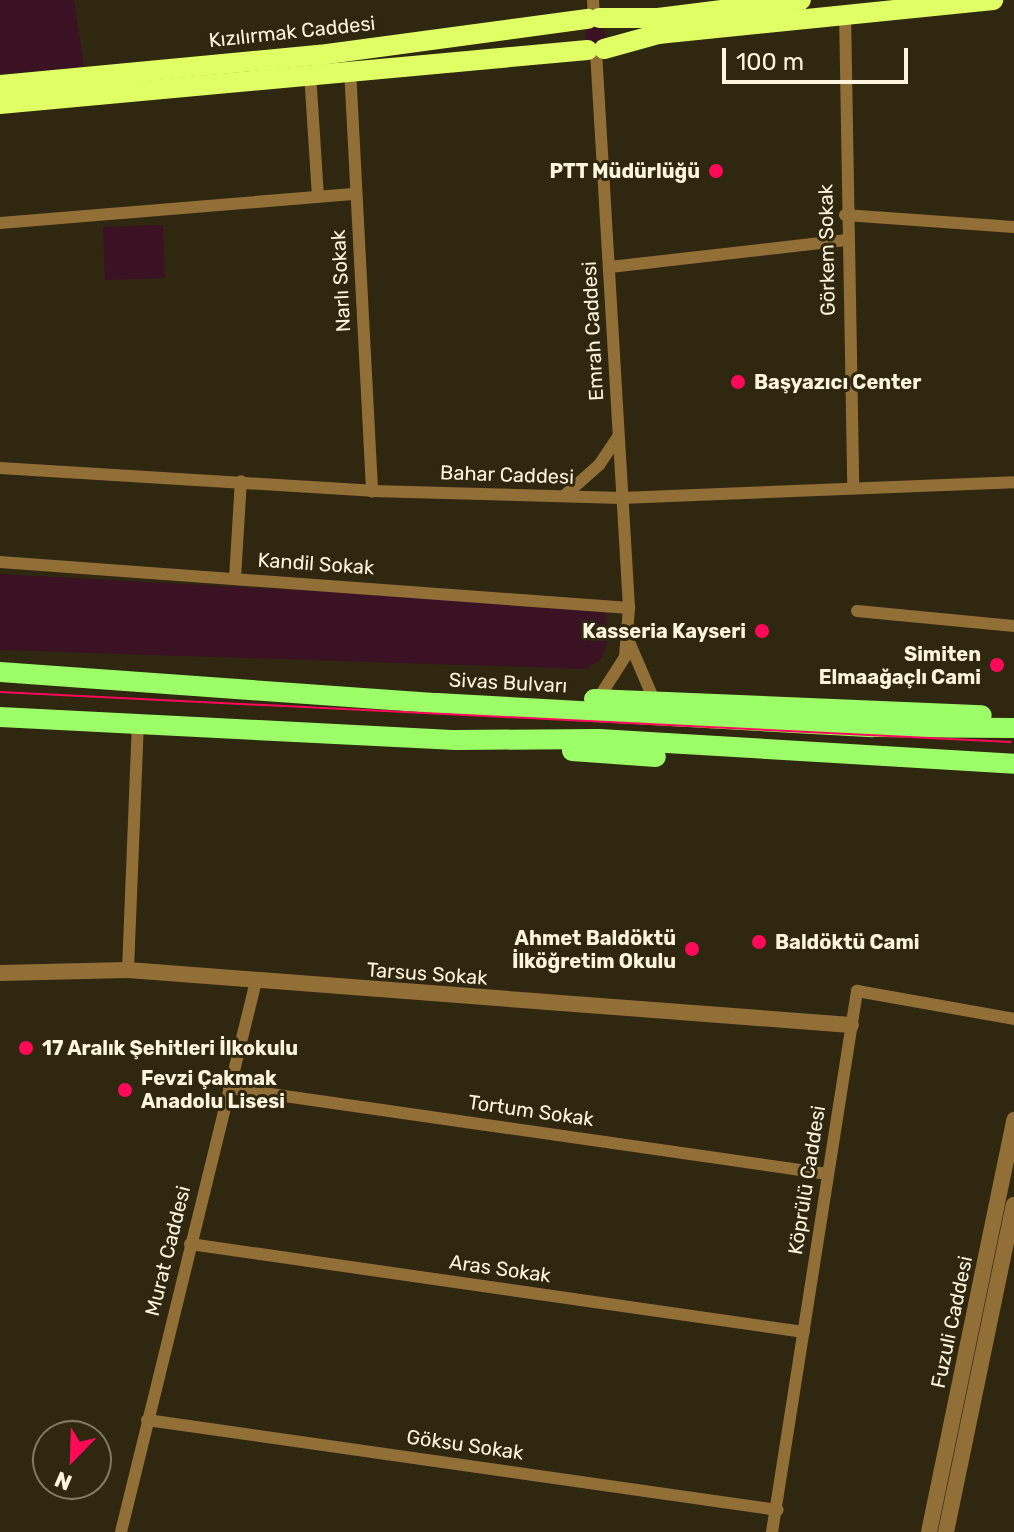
<!DOCTYPE html>
<html>
<head>
<meta charset="utf-8">
<style>
  body { margin:0 }
  #map { position:relative; width:1014px; height:1532px; overflow:hidden; background:#2f2710; font-family:Rubik,sans-serif }
  div>[style] { position:absolute }
  [style*='--x'] { left:calc(var(--x)*1px); top:calc(var(--y)*1px); width:calc(var(--w)*1px); rotate:calc(var(--a)*1deg) }
  .green>* { inset:0; background:#3a1224 }
  .round { border-radius:50% }
  .minor>* { height:12px; margin:-6px; padding:0 6px; transform-origin:6px; border-radius:6px; background:#926f37 }
  .tertiary>* { height:16px; margin:-8px; padding:0 8px; transform-origin:8px; border-radius:8px; background:#926f37 }
  .primary>* { height:20px; margin:-10px; padding:0 10px; transform-origin:10px; border-radius:10px; background:#dfff65 }
  .trunk>* { height:20px; margin:-10px; padding:0 10px; transform-origin:10px; border-radius:10px; background:#9cff67 }
  .tram>* { height:2px; margin:-1px; padding:0 1px; transform-origin:1px; border-radius:1px; background:#ff0a58 }
  .dots>* { width:22px; height:22px; translate:-50% -50%; box-sizing:border-box; border:4px solid #2f2710; border-radius:50% }
  span { translate:-50% -50%; white-space:nowrap; text-align:center; line-height:1.15; -webkit-text-stroke:6px #2f2710; paint-order:stroke }
  .street-label { font-size:20px; color:#fff5de }
  .poi-label { font-size:20px; color:#fff5de; font-weight:700 }
  .right { translate:-100% -50%; text-align:right }
  .left { translate:0 -50%; text-align:left }
  .north { position:absolute; left:32px; top:1420px; width:80px; height:80px; box-sizing:border-box; background:#2f2710; border:2px solid #827962; border-radius:50%; rotate:203deg; font-size:22px; font-weight:700; line-height:32px; text-align:center; color:#fff5de }
  .north::after { content:''; display:block; margin:auto; width:28px; height:36px; background:#ff0a58; clip-path:polygon(50% 0,100% 100%,50% 72%,0 100%) }
  .scale { position:absolute; left:722px; top:48px; width:186px; height:36px; box-sizing:border-box; border:4px solid #fff5de; border-top:0; padding-left:10px; font-size:24px; line-height:28px; white-space:nowrap; color:#fff5de; -webkit-text-stroke:6px #2f2710; paint-order:stroke }
</style>
</head>
<body>
<div id="map">
  <div class="green">
    <div style="clip-path:polygon(0 0,74px 0,84px 67px,0 74px)"></div>
    <div class="round" style="left:585px;top:25px;width:20px;height:20px"></div>
    <div style="clip-path:polygon(163px 225px,165px 278px,105px 280px,103px 227px)"></div>
    <div style="clip-path:polygon(0 574px,605px 607px,607px 642px,601px 659px,586px 669px,0 650px)"></div>
  </div>
  <div class="minor">
    <div style="--x:593;--y:0;--w:18;--a:87"></div>
    <div style="--x:845;--y:12;--w:476;--a:89"></div>
    <div style="--x:596;--y:52;--w:557;--a:86.6"></div>
    <div style="--x:629;--y:608;--w:49;--a:94.7"></div>
    <div style="--x:625;--y:657;--w:50;--a:122.7"></div>
    <div style="--x:350;--y:69;--w:423;--a:87"></div>
    <div style="--x:310;--y:73;--w:124;--a:86.3"></div>
    <div style="--x:845;--y:215;--w:169;--a:4.1"></div>
    <div style="--x:0;--y:223;--w:357;--a:-4.7"></div>
    <div style="--x:610;--y:267;--w:238;--a:-6.5"></div>
    <div style="--x:0;--y:468;--w:373;--a:3.5"></div>
    <div style="--x:372;--y:491;--w:249;--a:1.6"></div>
    <div style="--x:621;--y:498;--w:393;--a:-2.3"></div>
    <div style="--x:564;--y:496;--w:47;--a:-41.5"></div>
    <div style="--x:599;--y:465;--w:34;--a:-56"></div>
    <div style="--x:0;--y:562;--w:631;--a:4.18"></div>
    <div style="--x:235;--y:578;--w:97;--a:-86.5"></div>
    <div style="--x:857;--y:611;--w:158;--a:5.5"></div>
    <div style="--x:630;--y:644;--w:61;--a:66.8"></div>
    <div style="--x:128;--y:970;--w:245;--a:-87.7"></div>
    <div style="--x:229;--y:1088;--w:605;--a:8.17"></div>
    <div style="--x:190;--y:1244;--w:620;--a:8.16"></div>
    <div style="--x:147;--y:1420;--w:637;--a:8.12"></div>
    <div style="--x:121;--y:1532;--w:567;--a:-76.23"></div>
    <div style="--x:772;--y:1532;--w:548;--a:-81.07"></div>
    <div style="--x:857;--y:991;--w:159;--a:10.1"></div>
  </div>
  <div class="tertiary">
    <div style="--x:0;--y:973;--w:128;--a:-1.3"></div>
    <div style="--x:128;--y:970;--w:725;--a:4.35"></div>
    <div style="--x:929;--y:1532;--w:421;--a:-78.3"></div>
    <div style="--x:946;--y:1532;--w:334;--a:-78.3"></div>
  </div>
  <div class="primary">
    <div style="--x:599;--y:18;--w:59;--a:0"></div>
    <div style="--x:658;--y:18;--w:144;--a:-7.2"></div>
    <div style="--x:604;--y:49;--w:56;--a:-15.5"></div>
    <div style="--x:658;--y:34;--w:337;--a:-5.8"></div>
    <div style="--x:0;--y:85;--w:321;--a:-5.4"></div>
    <div style="--x:320;--y:55;--w:270;--a:-7.7"></div>
    <div style="--x:0;--y:104;--w:590;--a:-5.25"></div>
  </div>
  <div class="trunk">
    <div style="--x:0;--y:672;--w:438;--a:4.1"></div>
    <div style="--x:437;--y:703;--w:436;--a:3.2"></div>
    <div style="--x:872;--y:727;--w:142;--a:0.4"></div>
    <div style="--x:594;--y:699;--w:388;--a:2.4"></div>
    <div style="--x:0;--y:717;--w:457;--a:2.9"></div>
    <div style="--x:456;--y:740;--w:143;--a:-0.4"></div>
    <div style="--x:599;--y:739;--w:416;--a:3.4"></div>
    <div style="--x:572;--y:751;--w:84;--a:4.1"></div>
  </div>
  <div class="tram">
    <div style="--x:0;--y:692;--w:1012;--a:2.83"></div>
  </div>
  <div class="dots">
    <div style="left:716px;top:171px;background:#ff0a58"></div>
    <div style="left:738px;top:382px;background:#ff0a58"></div>
    <div style="left:762px;top:631px;background:#ff0a58"></div>
    <div style="left:997px;top:665px;background:#ff0a58"></div>
    <div style="left:759px;top:942px;background:#ff0a58"></div>
    <div style="left:692px;top:949px;background:#ff0a58"></div>
    <div style="left:26px;top:1048px;background:#ff0a58"></div>
    <div style="left:125px;top:1090px;background:#ff0a58"></div>
  </div>
  <div class="street-label">
    <span style="left:292px;top:32px;rotate:-6deg">Kızılırmak Caddesi</span>
    <span style="left:827px;top:250px;rotate:-91deg">Görkem Sokak</span>
    <span style="left:341px;top:281px;rotate:-93deg">Narlı Sokak</span>
    <span style="left:593px;top:331px;rotate:-93deg">Emrah Caddesi</span>
    <span style="left:507px;top:475px;rotate:2deg">Bahar Caddesi</span>
    <span style="left:316px;top:564px;rotate:4deg">Kandil Sokak</span>
    <span style="left:508px;top:683px;rotate:3deg">Sivas Bulvarı</span>
    <span style="left:427px;top:974px;rotate:4deg">Tarsus Sokak</span>
    <span style="left:531px;top:1111px;rotate:8deg">Tortum Sokak</span>
    <span style="left:807px;top:1180px;rotate:-81deg">Köprülü Caddesi</span>
    <span style="left:168px;top:1251px;rotate:-76deg">Murat Caddesi</span>
    <span style="left:500px;top:1269px;rotate:8deg">Aras Sokak</span>
    <span style="left:952px;top:1322px;rotate:-78deg">Fuzuli Caddesi</span>
    <span style="left:465px;top:1445px;rotate:8deg">Göksu Sokak</span>
  </div>
  <div class="poi-label">
    <span class="right" style="left:700px;top:171px">PTT Müdürlüğü</span>
    <span class="left" style="left:754px;top:382px">Başyazıcı Center</span>
    <span class="right" style="left:746px;top:631px">Kasseria Kayseri</span>
    <span class="right" style="left:981px;top:666px">Simiten<br>Elmaağaçlı Cami</span>
    <span class="right" style="left:676px;top:950px">Ahmet Baldöktü<br>İlköğretim Okulu</span>
    <span class="left" style="left:775px;top:942px">Baldöktü Cami</span>
    <span class="left" style="left:42px;top:1048px">17 Aralık Şehitleri İlkokulu</span>
    <span class="left" style="left:141px;top:1090px">Fevzi Çakmak<br>Anadolu Lisesi</span>
  </div>
  <div class="north">N</div>
  <div class="scale">100 m</div>
</div>
</body>
</html>
